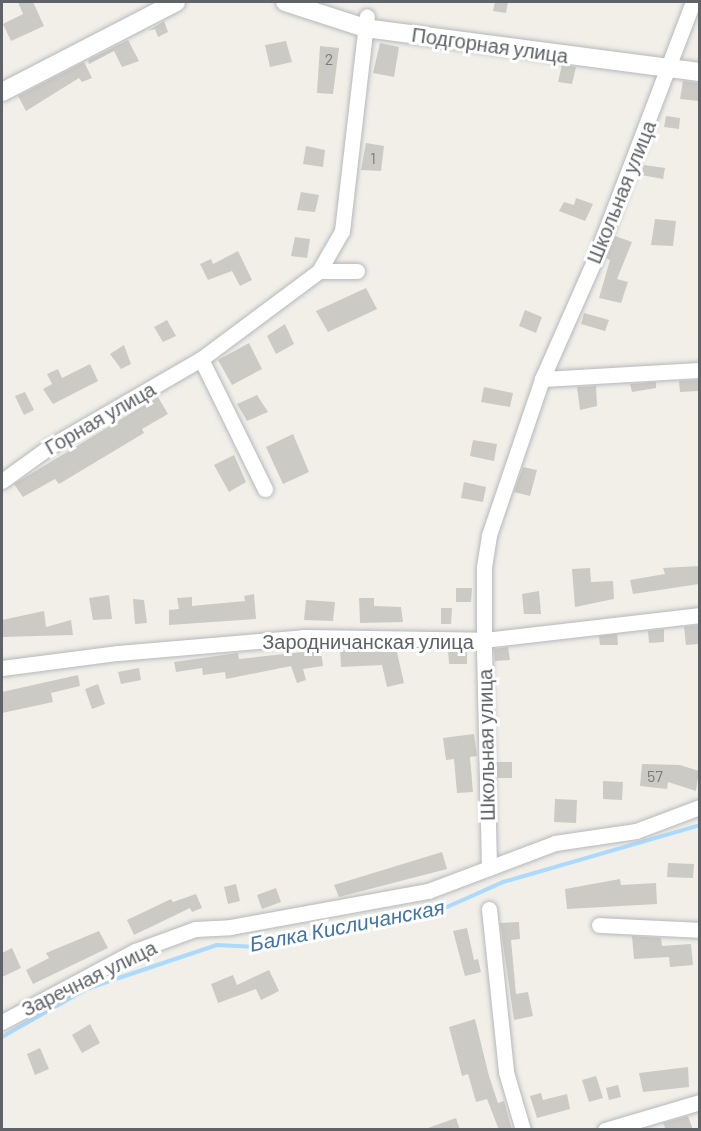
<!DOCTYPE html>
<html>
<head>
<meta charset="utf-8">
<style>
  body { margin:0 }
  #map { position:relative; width:701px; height:1131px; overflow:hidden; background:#f1efe8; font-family:Barlow,sans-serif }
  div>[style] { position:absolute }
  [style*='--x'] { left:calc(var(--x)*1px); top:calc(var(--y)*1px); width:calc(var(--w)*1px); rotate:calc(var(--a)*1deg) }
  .stream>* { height:4px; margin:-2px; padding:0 2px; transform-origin:2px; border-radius:2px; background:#aadaff }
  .building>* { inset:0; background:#cccac5 }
  .roads { filter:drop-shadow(0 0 2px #b5b8bc) drop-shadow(0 0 2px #b5b8bc) }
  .minor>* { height:15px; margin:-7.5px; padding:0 7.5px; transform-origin:7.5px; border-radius:7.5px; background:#fff }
  .tertiary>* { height:18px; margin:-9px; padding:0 9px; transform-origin:9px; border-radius:9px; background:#fff }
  span { translate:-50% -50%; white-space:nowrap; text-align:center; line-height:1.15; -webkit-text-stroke:6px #fff; paint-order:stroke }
  .number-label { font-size:16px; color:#7a7d7f }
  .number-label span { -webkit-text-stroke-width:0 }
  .street-label { font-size:20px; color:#5f6368 }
  .water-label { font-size:21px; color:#4174aa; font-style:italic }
  .frame { position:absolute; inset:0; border:3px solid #5f6368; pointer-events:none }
</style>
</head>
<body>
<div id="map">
  <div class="stream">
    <div style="--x:2;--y:1037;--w:97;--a:-29.7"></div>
    <div style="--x:86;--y:989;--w:138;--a:-18.6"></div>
    <div style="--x:217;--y:945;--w:35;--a:3"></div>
    <div style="--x:252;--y:947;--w:189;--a:-11"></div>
    <div style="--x:438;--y:911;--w:71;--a:-24"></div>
    <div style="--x:503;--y:882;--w:205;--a:-16.1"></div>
  </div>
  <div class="building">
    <div style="clip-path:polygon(18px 2px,33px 2px,44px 26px,11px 41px,3px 24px,23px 14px)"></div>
    <div style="clip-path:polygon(495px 2px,508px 2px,506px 13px,493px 11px)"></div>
    <div style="clip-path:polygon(164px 21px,168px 32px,158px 37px,155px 29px,148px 31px)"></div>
    <div style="clip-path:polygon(128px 40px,139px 61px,122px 67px,114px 51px,89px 64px,88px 60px)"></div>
    <div style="clip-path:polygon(286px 41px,292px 62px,270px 67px,265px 45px)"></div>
    <div style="clip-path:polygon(380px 43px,399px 47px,394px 77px,373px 73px)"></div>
    <div style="clip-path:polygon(320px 46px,339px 48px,333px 94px,317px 93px)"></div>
    <div style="clip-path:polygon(84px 62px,92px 78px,82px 82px,79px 78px,26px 111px,18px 96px)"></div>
    <div style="clip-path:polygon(562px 65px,576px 67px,572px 84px,558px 82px)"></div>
    <div style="clip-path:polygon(683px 81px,699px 83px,699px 101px,680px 99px)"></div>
    <div style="clip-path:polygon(666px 116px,680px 118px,679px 129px,664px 127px)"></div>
    <div style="clip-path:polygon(366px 143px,384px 146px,381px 171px,361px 170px)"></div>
    <div style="clip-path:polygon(306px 146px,325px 150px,323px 167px,303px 164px)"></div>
    <div style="clip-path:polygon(644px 165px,665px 168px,663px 179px,641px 175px)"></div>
    <div style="clip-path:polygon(301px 192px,319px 195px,315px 212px,297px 210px)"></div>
    <div style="clip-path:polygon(576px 198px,593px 204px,585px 221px,559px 211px,564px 202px,574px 205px)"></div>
    <div style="clip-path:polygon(655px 219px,676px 221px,673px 246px,651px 245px)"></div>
    <div style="clip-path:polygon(615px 236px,632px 242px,617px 279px,628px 282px,621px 303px,599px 298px,610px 260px,606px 258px)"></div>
    <div style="clip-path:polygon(295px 237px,310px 239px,307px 258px,291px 256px)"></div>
    <div style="clip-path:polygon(238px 251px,252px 280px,240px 286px,232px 271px,208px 280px,200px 264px,211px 259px,213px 264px)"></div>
    <div style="clip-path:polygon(366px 288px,377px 309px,328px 332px,316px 311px)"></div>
    <div style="clip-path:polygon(525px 310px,542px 317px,536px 333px,519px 326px)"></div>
    <div style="clip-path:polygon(584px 313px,609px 320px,605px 331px,581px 324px)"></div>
    <div style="clip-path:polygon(167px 320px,176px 336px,163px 342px,154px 327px)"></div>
    <div style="clip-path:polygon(285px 324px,294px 344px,276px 354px,267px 336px)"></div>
    <div style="clip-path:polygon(249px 343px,262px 369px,232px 385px,218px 360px)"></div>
    <div style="clip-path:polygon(124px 345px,131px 364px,121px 369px,110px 354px)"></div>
    <div style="clip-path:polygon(90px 364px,98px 381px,53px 404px,43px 389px,52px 384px,47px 374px,58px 369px,62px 378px)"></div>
    <div style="clip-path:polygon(699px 380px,699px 391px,680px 392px,679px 381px)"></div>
    <div style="clip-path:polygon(656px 382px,656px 388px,632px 392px,630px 384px)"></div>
    <div style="clip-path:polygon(596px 386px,597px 406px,580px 410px,577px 387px)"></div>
    <div style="clip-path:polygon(484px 387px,513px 393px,510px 407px,481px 402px)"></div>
    <div style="clip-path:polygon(25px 392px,34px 410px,24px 415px,15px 396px)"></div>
    <div style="clip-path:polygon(257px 395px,268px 412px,247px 421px,237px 404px)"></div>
    <div style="clip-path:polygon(158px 397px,168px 414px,142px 429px,144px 433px,59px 484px,55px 479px,23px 497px,14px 484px)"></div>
    <div style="clip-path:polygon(293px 434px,309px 472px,283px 484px,266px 447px)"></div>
    <div style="clip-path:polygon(473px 440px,497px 444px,494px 461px,470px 456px)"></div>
    <div style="clip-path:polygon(234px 455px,246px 482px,229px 492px,214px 465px)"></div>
    <div style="clip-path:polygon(523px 467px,537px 470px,530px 496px,514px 492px)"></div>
    <div style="clip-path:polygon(464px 482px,486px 487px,483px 502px,461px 498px)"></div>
    <div style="clip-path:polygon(699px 566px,699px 584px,633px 594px,630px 580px,665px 574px,663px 568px)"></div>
    <div style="clip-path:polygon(590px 568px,591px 582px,613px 581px,614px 599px,575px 607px,572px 569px)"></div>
    <div style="clip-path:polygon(456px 588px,472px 588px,471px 602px,456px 602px)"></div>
    <div style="clip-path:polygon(539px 591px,541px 614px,524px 614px,522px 594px)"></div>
    <div style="clip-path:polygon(254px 594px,256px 619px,169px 625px,169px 610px,179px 609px,177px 598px,192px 597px,192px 606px,245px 601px,244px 596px)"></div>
    <div style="clip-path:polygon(109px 595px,112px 619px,93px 620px,89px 598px)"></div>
    <div style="clip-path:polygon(359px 598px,374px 598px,374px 606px,401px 607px,403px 622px,360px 623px)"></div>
    <div style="clip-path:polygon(133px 599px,144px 600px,147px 623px,135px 624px)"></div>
    <div style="clip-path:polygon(306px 600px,335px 602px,333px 621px,304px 620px)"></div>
    <div style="clip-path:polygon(441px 608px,452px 608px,451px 624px,441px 624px)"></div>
    <div style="clip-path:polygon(44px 611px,46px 627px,71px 620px,73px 635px,2px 637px,2px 620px)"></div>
    <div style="clip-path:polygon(699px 625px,699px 644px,686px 645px,684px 627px)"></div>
    <div style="clip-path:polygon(664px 629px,664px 642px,649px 643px,648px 631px)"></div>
    <div style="clip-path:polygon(617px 634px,618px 645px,600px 645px,599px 636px)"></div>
    <div style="clip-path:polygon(508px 647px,510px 660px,495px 661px,494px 649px)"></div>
    <div style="clip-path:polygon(384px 648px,396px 648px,404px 683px,387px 687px,382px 665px,341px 667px,340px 651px)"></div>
    <div style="clip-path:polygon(448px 649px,467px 649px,467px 664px,449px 664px)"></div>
    <div style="clip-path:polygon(321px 650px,323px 666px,303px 669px,306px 680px,297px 683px,291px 666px,226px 679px,225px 672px,203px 675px,202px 668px,176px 672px,174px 662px,238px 653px,239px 659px)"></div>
    <div style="clip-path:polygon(139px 668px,141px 680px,121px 684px,118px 672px)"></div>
    <div style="clip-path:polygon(78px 675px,80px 686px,51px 693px,53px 702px,2px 713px,2px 692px)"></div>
    <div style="clip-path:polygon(98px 684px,105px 704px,92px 709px,85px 689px)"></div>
    <div style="clip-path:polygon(474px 734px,477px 756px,470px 757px,473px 792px,457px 793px,454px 759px,446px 760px,443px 738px)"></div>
    <div style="clip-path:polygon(496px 762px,512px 762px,512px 778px,497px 778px)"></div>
    <div style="clip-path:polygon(642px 764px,680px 765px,699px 771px,696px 791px,668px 782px,667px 789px,640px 786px)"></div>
    <div style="clip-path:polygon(603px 781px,623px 782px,622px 800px,603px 799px)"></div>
    <div style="clip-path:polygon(555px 799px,577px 800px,576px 823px,554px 822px)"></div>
    <div style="clip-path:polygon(442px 852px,447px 869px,339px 897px,334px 885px)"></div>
    <div style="clip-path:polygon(668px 863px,694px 864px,693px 878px,667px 877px)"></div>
    <div style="clip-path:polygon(620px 879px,621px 885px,656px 883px,657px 904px,567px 909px,565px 889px)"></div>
    <div style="clip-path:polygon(236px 884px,240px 901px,228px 904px,224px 887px)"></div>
    <div style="clip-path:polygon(276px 888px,281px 902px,262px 909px,257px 895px)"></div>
    <div style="clip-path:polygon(196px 894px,202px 908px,192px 912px,190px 908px,134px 935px,127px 920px,171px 899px,173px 902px)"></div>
    <div style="clip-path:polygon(519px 922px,520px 939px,511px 940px,516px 994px,528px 992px,533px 1016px,514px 1020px,500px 923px)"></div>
    <div style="clip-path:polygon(467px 928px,474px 960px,478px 959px,481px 972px,465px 976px,453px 931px)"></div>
    <div style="clip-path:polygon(99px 931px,108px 948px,33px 984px,26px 970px,49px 958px,46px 953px)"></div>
    <div style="clip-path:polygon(632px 936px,661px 938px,662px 946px,691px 944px,693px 965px,670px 967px,669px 957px,634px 959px)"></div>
    <div style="clip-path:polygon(12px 948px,21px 968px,2px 977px,2px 953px)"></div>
    <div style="clip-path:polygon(269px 970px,279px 991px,261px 1000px,256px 989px,218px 1003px,211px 984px,233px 975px,237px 985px)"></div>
    <div style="clip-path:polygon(475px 1019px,489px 1076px,498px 1103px,504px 1101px,512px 1130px,499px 1130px,487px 1099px,476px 1102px,468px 1074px,462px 1076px,449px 1027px)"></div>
    <div style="clip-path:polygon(90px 1024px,100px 1043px,82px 1053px,72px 1035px)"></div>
    <div style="clip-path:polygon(40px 1048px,49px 1069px,35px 1075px,27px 1054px)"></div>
    <div style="clip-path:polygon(688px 1067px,689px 1087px,643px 1092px,639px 1073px)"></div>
    <div style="clip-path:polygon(596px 1076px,603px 1098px,589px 1102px,582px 1080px)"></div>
    <div style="clip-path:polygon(618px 1085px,621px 1097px,609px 1100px,606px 1088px)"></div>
    <div style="clip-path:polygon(541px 1093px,543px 1100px,567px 1094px,570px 1109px,537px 1118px,530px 1096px)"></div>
    <div style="clip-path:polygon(688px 1116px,693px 1130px,666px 1130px,663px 1123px)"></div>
    <div style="clip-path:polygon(456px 1118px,460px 1130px,428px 1130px,428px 1128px)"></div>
  </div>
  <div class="roads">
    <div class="minor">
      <div style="--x:319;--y:271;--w:38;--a:0"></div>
      <div style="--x:201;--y:359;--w:145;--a:63.8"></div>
      <div style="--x:542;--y:379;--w:158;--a:-3.3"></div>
      <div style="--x:2;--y:481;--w:58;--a:-35.9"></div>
      <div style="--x:49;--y:447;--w:176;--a:-30.1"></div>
      <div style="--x:201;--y:359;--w:147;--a:-36.7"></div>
      <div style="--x:319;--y:271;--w:46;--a:-60.1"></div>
      <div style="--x:342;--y:231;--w:216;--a:-83.4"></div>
      <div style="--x:2;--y:668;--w:117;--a:-7.4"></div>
      <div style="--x:118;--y:653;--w:186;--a:-4.9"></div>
      <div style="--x:303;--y:637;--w:181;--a:0.9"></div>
      <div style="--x:484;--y:640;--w:217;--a:-6.6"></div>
      <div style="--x:489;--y:868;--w:228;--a:-91.3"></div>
      <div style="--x:484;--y:640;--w:73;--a:-90"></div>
      <div style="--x:484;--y:567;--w:32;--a:-81"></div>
      <div style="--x:489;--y:535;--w:165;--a:-71.2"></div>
      <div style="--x:542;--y:379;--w:129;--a:-66.2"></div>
      <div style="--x:594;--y:261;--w:277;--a:-69.1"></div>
      <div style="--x:489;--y:909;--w:164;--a:84"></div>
      <div style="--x:506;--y:1072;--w:60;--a:73.7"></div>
      <div style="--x:599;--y:925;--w:101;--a:2.8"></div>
      <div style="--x:2;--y:1022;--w:151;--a:-28.1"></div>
      <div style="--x:135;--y:951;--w:64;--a:-20.1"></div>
      <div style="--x:195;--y:929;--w:35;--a:-3"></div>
      <div style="--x:230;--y:927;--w:201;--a:-10.3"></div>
      <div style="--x:428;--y:891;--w:136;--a:-20.7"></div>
      <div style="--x:555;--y:843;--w:82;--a:-8.4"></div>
      <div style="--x:636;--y:831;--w:68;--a:-20.6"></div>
      <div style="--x:605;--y:1130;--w:99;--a:-16.4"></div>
    </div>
    <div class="tertiary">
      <div style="--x:285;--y:2;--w:84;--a:18"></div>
      <div style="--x:365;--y:28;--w:338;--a:7.5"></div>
      <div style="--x:2;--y:92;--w:196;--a:-27.3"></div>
    </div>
  </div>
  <div class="number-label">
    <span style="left:329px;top:59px">2</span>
    <span style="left:373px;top:158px">1</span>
    <span style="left:655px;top:776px">57</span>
  </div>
  <div class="street-label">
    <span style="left:490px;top:45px;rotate:8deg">Подгорная улица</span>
    <span style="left:621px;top:192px;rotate:-68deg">Школьная улица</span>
    <span style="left:100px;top:418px;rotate:-30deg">Горная улица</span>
    <span style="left:368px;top:641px">Зародничанская улица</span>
    <span style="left:486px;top:745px;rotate:-91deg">Школьная улица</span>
    <span style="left:89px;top:978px;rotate:-26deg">Заречная улица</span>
  </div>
  <div class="water-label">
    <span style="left:347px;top:925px;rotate:-11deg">Балка Кисличанская</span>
  </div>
  <div class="frame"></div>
</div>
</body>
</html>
